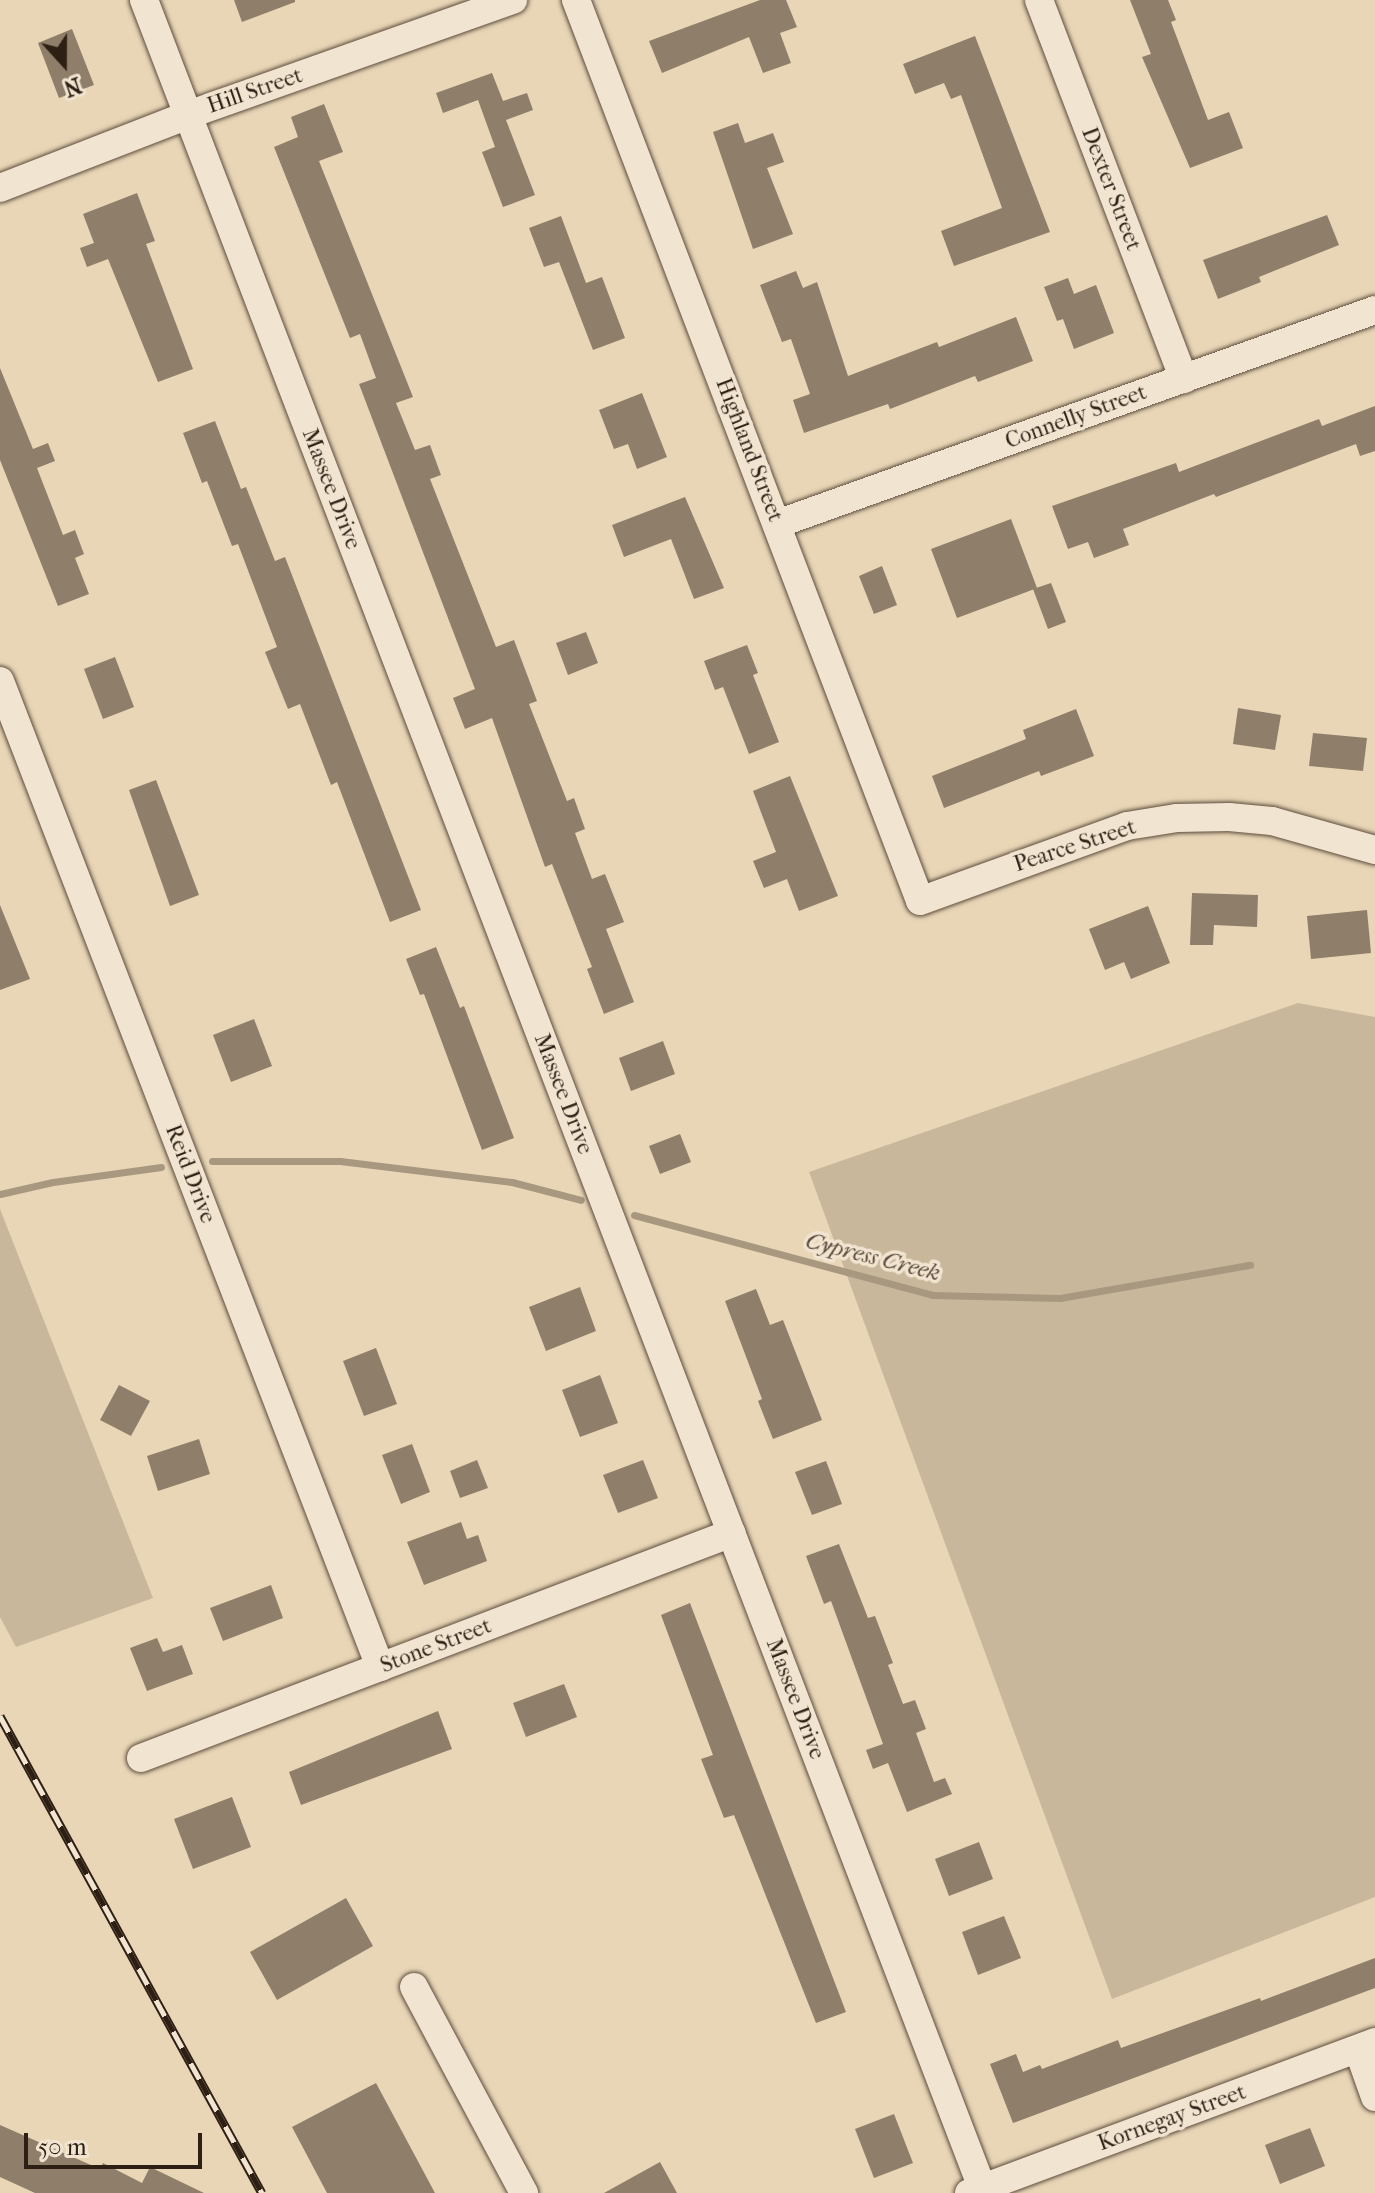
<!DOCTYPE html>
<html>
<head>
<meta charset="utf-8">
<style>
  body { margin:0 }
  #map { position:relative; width:1375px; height:2193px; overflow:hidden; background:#e9d6b7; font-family:"IM FELL French Canon",serif }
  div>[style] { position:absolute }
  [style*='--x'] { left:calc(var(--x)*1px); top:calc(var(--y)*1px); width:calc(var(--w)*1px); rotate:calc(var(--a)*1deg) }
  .green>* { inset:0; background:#c9b79b }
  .stream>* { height:7px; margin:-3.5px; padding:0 3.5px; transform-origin:3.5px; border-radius:3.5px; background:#a99880 }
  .building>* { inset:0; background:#8f7e69 }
  .roads { filter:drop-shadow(0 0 2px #5d4d3d) drop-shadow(0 0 2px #5d4d3d) }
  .minor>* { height:28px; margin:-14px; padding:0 14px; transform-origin:14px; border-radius:14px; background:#f1e4d0 }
  .rail>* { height:9px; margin-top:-4.5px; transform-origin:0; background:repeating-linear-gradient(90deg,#f1e4d0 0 18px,#2e1f14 0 36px); box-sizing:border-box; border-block:2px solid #2e1f14 }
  span { translate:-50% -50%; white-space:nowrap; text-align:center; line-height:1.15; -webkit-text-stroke:7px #f1e4d0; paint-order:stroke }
  .street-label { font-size:22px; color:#2e1f14 }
  .water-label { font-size:24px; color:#59493a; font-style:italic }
  .north { position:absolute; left:24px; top:24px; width:80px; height:80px; -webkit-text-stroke:6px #f1e4d0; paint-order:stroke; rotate:159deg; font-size:22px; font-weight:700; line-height:32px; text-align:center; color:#2e1f14 }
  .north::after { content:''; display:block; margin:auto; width:28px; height:36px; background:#2e1f14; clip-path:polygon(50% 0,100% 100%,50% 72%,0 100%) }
  .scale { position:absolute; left:24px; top:2133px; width:178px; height:36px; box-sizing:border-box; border:4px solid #2e1f14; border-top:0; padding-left:10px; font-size:24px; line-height:28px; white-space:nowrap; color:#2e1f14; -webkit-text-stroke:6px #f1e4d0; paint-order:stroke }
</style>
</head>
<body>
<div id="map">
  <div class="green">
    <div style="clip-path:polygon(1298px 1003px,1375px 1017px,1375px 1897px,1112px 1999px,809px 1172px)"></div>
    <div style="clip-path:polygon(0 1209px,153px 1598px,16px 1647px,0 1617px)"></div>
  </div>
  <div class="stream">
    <div style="--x:212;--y:1161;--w:128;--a:0"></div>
    <div style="--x:340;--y:1161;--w:173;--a:7"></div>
    <div style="--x:512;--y:1182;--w:71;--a:14.6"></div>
    <div style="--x:0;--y:1194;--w:54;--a:-12.8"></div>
    <div style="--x:53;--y:1182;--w:109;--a:-7.9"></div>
    <div style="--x:634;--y:1215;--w:309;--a:15"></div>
    <div style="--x:932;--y:1295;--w:128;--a:1.3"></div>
    <div style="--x:1060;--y:1298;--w:193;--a:-9.9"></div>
  </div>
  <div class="building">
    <div style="clip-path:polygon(234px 0,295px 0,295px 2px,242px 22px)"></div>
    <div style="clip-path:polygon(760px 0,786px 0,797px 27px,780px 33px,791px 63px,763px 73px,749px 37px,662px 73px,649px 41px)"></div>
    <div style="clip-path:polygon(1130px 0,1168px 0,1176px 20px,1171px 22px,1208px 120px,1229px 112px,1243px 148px,1190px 168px,1142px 57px,1151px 54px)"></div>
    <div style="clip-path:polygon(72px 29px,94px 85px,59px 98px,38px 43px)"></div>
    <div style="clip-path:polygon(975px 36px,1050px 232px,954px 266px,941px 231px,1002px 208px,961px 95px,951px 99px,944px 83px,915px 94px,903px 64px)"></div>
    <div style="clip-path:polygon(492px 73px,503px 101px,527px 93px,533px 110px,506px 120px,535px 195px,503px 207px,482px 152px,495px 147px,478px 100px,443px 113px,436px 93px)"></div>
    <div style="clip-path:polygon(324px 104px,343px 152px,319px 161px,413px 397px,396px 403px,415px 450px,430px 445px,441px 475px,430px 479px,496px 647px,514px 640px,537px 701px,529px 704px,567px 801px,574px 798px,585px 829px,575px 833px,592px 879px,605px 874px,624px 922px,606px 929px,634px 1002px,604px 1014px,587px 969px,592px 967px,552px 864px,545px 867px,492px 718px,465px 729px,453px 698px,475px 689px,359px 384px,376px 378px,360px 334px,350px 338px,274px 147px,298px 137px,291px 117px)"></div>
    <div style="clip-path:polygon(738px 123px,745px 143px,773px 133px,784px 162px,767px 168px,793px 234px,753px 249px,713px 132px)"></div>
    <div style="clip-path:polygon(137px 193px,155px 241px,146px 244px,193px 369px,158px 382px,108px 259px,87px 267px,80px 248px,94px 243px,83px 214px)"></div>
    <div style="clip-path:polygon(1327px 215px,1339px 245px,1259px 277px,1261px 282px,1218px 299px,1203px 260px)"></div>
    <div style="clip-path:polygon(561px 216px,586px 283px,602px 277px,625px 338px,593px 350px,559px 262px,544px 267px,529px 228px)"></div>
    <div style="clip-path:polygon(796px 271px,803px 288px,817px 282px,848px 376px,937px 342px,939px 347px,1016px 317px,1033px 361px,978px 382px,975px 376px,890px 409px,888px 404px,804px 433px,793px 400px,810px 394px,791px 339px,782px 342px,760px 285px)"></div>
    <div style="clip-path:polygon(1068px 278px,1074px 294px,1096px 285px,1114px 333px,1074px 349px,1063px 319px,1057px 321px,1044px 287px)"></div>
    <div style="clip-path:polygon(0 368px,33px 449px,48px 443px,55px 461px,37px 468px,63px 535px,75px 530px,84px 554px,75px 558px,89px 594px,58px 606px,0 460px)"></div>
    <div style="clip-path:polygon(642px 393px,667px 457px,637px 469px,628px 444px,614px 449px,599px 410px)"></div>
    <div style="clip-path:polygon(1375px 406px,1375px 451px,1360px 456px,1356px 444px,1216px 497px,1214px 494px,1123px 529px,1129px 545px,1094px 558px,1088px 542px,1068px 549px,1052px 506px,1176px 463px,1179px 472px,1319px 419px,1322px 426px)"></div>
    <div style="clip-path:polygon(215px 421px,241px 489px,246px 487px,275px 561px,285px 557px,421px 910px,390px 922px,337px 782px,331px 785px,300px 704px,288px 709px,265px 652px,277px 647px,238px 544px,232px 546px,207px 481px,202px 483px,183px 433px)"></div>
    <div style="clip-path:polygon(685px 497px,724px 588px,694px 599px,671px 539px,624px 557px,612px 525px)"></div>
    <div style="clip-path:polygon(1011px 519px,1037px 588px,957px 618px,931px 549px)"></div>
    <div style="clip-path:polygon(882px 566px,897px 605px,874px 614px,859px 576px)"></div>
    <div style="clip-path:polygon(1051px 583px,1066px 622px,1048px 629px,1033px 589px)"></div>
    <div style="clip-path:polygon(586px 632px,598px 663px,568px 675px,556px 643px)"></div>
    <div style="clip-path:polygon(747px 645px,758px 673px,753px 675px,779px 742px,749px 754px,723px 687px,715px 690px,704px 661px)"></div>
    <div style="clip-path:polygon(115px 657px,134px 707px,103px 719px,84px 669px)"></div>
    <div style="clip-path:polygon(1238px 708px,1281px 715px,1275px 750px,1233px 744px)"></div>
    <div style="clip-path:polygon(1076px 709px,1094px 756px,1041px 776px,1039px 771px,944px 808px,932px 776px,1026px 739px,1023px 730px)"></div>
    <div style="clip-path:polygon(1313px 733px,1367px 738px,1363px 771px,1309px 766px)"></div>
    <div style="clip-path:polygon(790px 776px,838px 896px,799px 911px,787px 879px,764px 888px,753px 861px,776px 852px,753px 791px)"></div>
    <div style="clip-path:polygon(156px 780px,199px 895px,170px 906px,129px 790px)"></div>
    <div style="clip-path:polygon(1192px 893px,1258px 895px,1257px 927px,1214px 925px,1213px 945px,1190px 945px)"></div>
    <div style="clip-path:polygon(0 905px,30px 979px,0 990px)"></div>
    <div style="clip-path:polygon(1148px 906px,1170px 963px,1131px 979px,1124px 962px,1105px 970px,1089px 929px)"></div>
    <div style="clip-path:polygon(1367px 910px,1371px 953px,1311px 959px,1307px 916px)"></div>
    <div style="clip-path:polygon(436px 947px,460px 1008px,464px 1006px,514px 1138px,482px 1150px,424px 994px,420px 995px,406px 959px)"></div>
    <div style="clip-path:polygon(254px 1019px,272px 1066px,231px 1082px,213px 1035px)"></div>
    <div style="clip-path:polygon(663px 1041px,675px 1074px,631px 1091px,619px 1058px)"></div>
    <div style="clip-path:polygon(680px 1134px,691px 1162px,660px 1174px,649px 1146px)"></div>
    <div style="clip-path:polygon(580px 1287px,596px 1331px,546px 1351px,529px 1307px)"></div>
    <div style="clip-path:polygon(756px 1289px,770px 1325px,783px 1320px,822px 1420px,773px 1439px,758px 1401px,762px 1399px,725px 1301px)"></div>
    <div style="clip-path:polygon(376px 1348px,397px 1404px,364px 1416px,343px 1361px)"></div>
    <div style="clip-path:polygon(600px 1375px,618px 1423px,580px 1437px,562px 1390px)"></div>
    <div style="clip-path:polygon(119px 1385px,150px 1401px,131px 1436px,100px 1420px)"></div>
    <div style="clip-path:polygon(199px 1439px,210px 1474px,158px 1491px,147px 1456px)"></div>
    <div style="clip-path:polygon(412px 1444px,430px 1492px,401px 1504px,382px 1455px)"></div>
    <div style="clip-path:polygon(477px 1460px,488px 1488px,460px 1498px,450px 1471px)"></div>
    <div style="clip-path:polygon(643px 1460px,658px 1498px,618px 1513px,603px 1475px)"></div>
    <div style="clip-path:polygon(826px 1461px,842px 1504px,812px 1515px,795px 1472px)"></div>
    <div style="clip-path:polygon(461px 1522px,467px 1539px,478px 1535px,487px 1561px,424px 1585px,407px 1542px)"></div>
    <div style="clip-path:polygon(839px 1544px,868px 1618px,875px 1616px,893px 1663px,888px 1665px,903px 1704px,915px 1700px,926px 1729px,916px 1733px,934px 1782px,945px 1778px,952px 1794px,907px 1812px,888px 1763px,873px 1769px,866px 1750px,883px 1744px,831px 1601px,824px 1604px,806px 1556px)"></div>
    <div style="clip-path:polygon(271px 1585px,283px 1618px,223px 1641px,210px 1608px)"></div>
    <div style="clip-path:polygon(690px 1603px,846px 2012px,816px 2023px,734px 1815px,724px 1818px,701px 1759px,713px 1755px,661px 1615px)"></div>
    <div style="clip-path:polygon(157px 1638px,163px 1652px,182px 1645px,193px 1674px,147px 1691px,130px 1648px)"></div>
    <div style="clip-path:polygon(564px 1684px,577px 1717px,526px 1737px,513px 1703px)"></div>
    <div style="clip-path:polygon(438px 1711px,452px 1749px,301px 1805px,289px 1772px)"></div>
    <div style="clip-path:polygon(232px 1797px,251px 1847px,193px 1869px,174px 1819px)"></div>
    <div style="clip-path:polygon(979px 1842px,993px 1879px,949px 1896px,935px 1859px)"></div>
    <div style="clip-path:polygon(346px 1898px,373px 1946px,277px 2000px,250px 1952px)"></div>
    <div style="clip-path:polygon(1004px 1916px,1021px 1958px,978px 1975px,962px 1932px)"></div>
    <div style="clip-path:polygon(1375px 1958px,1375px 1988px,1013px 2123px,990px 2064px,1016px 2054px,1023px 2072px,1040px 2065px,1042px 2069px,1118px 2040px,1121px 2048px,1260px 1998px,1261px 2001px)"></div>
    <div style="clip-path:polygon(376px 2083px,435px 2193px,327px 2193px,292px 2127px)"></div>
    <div style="clip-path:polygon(894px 2114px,913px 2163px,874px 2178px,855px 2129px)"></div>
    <div style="clip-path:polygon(0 2125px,100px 2169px,103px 2163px,142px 2183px,150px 2167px,204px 2193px,35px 2193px,0 2177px)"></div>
    <div style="clip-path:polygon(1310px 2128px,1325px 2166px,1280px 2184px,1265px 2145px)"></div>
    <div style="clip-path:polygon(660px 2162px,677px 2193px,604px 2193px)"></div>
  </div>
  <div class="roads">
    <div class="minor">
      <div style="--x:144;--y:0;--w:2343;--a:69.04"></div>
      <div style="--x:576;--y:0;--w:964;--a:69.1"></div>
      <div style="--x:920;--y:901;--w:220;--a:-19.9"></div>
      <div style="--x:1127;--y:826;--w:51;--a:-9.1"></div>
      <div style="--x:1177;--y:818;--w:52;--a:-1.1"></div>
      <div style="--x:1229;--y:817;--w:43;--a:5.3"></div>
      <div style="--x:1272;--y:821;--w:107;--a:15.7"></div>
      <div style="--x:1039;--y:0;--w:406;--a:69.1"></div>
      <div style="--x:0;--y:188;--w:202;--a:-21.2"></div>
      <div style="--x:188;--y:115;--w:345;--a:-19.5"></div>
      <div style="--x:777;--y:524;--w:635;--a:-19.69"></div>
      <div style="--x:0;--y:681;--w:1057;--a:68.92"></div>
      <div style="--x:141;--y:1758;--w:632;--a:-20.84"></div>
      <div style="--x:414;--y:1987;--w:234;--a:61.9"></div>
      <div style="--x:1358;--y:2049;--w:51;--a:70.5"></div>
      <div style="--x:969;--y:2193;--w:433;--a:-20.4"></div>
    </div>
  </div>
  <div class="rail">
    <div style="--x:0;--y:1716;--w:544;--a:61.22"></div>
  </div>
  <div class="street-label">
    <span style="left:255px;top:91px;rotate:-19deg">Hill Street</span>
    <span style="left:1111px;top:189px;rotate:69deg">Dexter Street</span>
    <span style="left:1076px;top:417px;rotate:-20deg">Connelly Street</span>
    <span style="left:749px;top:450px;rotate:69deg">Highland Street</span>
    <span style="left:331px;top:489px;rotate:69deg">Massee Drive</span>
    <span style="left:1075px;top:846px;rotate:-18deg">Pearce Street</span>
    <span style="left:563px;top:1094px;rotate:69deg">Massee Drive</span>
    <span style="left:190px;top:1174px;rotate:69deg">Reid Drive</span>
    <span style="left:436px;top:1646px;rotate:-21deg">Stone Street</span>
    <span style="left:795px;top:1699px;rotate:69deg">Massee Drive</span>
    <span style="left:1172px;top:2118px;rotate:-20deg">Kornegay Street</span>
  </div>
  <div class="water-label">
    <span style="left:873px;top:1257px;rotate:14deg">Cypress Creek</span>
  </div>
  <div class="north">N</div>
  <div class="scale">50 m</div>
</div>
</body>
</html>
